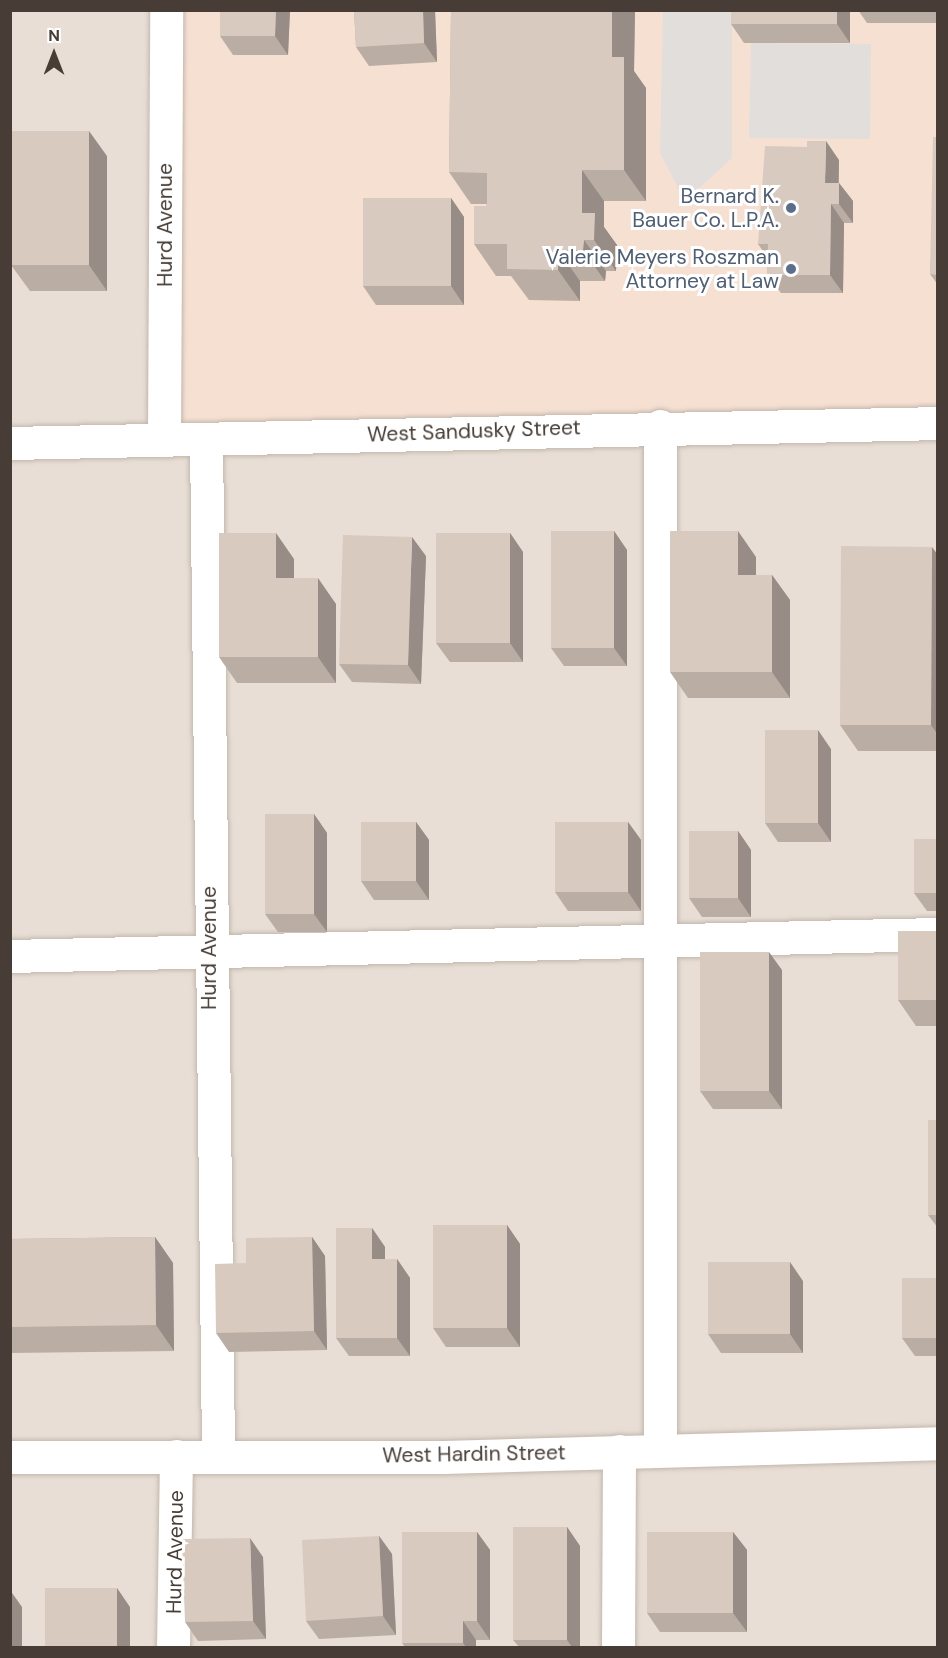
<!DOCTYPE html>
<html>
<head>
<meta charset="utf-8">
<style>
  body { margin:0 }
  #map { position:relative; width:948px; height:1658px; overflow:hidden; background:#f4ede7; font-family:"DM Sans",sans-serif }
  div>[style] { position:absolute }
  [style*='--x'] { left:calc(var(--x)*1px); top:calc(var(--y)*1px); width:calc(var(--w)*1px); rotate:calc(var(--a)*1deg) }
  .residential>* { inset:0; background:#e8ded5 }
  .commercial>* { inset:0; background:#f6e0d2 }
  .parking>* { inset:0; background:#e2dedc }
  .roads { filter:drop-shadow(0 0 2px #c2b6ac) drop-shadow(0 0 2px #c2b6ac) }
  .minor>* { height:33px; margin:-16.5px; padding:0 16.5px; transform-origin:16.5px; border-radius:16.5px; background:#fff }
  .wall>* { inset:0; background:#baaea4 }
  .shaded-wall>* { inset:0; background:#978d86 }
  .building>* { inset:0; background:#d8cabf }
  .dots>* { width:16px; height:16px; translate:-50% -50%; box-sizing:border-box; border:3px solid #fff; border-radius:50% }
  span { translate:-50% -50%; white-space:nowrap; text-align:center; line-height:1.15; -webkit-text-stroke:6px #fff; paint-order:stroke }
  .service-label { font-size:21px; color:#4e5e75 }
  .right { translate:-100% -50%; text-align:right }
  .street-label { font-size:21px; color:#473d36 }
  .frame { position:absolute; inset:0; border:12px solid #473d36; pointer-events:none }
  .north { position:absolute; left:24px; top:24px; width:60px; height:60px; -webkit-text-stroke:4px #fff; paint-order:stroke; rotate:0deg; font-size:16px; font-weight:700; line-height:24px; text-align:center; color:#473d36 }
  .north::after { content:''; display:block; margin:auto; width:21px; height:27px; background:#473d36; clip-path:polygon(50% 0,100% 100%,50% 72%,0 100%) }
</style>
</head>
<body>
<div id="map">
  <div class="residential">
    <div style="clip-path:polygon(11px 11px,166px 11px,937px 423px,937px 1647px,11px 1648px)"></div>
  </div>
  <div class="commercial">
    <div style="clip-path:polygon(166px 11px,937px 11px,937px 431px,164px 440px)"></div>
  </div>
  <div class="parking">
    <div style="clip-path:polygon(663px 11px,732px 11px,732px 158px,685px 201px,660px 153px)"></div>
    <div style="clip-path:polygon(751px 43px,871px 44px,870px 139px,749px 138px)"></div>
  </div>
  <div class="roads">
    <div class="minor">
      <div style="--x:660;--y:426;--w:1023;--a:90"></div>
      <div style="--x:206;--y:439;--w:1018;--a:89.32"></div>
      <div style="--x:164;--y:440;--w:430;--a:-89.7"></div>
      <div style="--x:10;--y:443;--w:928;--a:-1.23"></div>
      <div style="--x:10;--y:956;--w:928;--a:-1.36"></div>
      <div style="--x:10;--y:1457;--w:433;--a:0"></div>
      <div style="--x:443;--y:1457;--w:495;--a:-1.6"></div>
      <div style="--x:173;--y:1648;--w:192;--a:-89.1"></div>
      <div style="--x:618;--y:1648;--w:197;--a:-89.7"></div>
    </div>
  </div>
  <div class="wall">
    <div style="clip-path:polygon(220px 10px,290px 10px,288px 55px,233px 55px,220px 36px)"></div>
    <div style="clip-path:polygon(354px 10px,435px 10px,437px 62px,369px 66px,356px 47px)"></div>
    <div style="clip-path:polygon(451px 10px,635px 10px,634px 71px,646px 88px,646px 201px,604px 201px,604px 227px,617px 245px,616px 271px,606px 271px,605px 281px,580px 281px,580px 301px,529px 300px,511px 276px,496px 276px,474px 244px,487px 204px,471px 204px,449px 172px)"></div>
    <div style="clip-path:polygon(850px 10px,850px 43px,744px 43px,731px 24px)"></div>
    <div style="clip-path:polygon(858px 10px,938px 10px,938px 23px,867px 23px)"></div>
    <div style="clip-path:polygon(938px 137px,938px 285px,930px 274px)"></div>
    <div style="clip-path:polygon(107px 156px,107px 291px,30px 291px,11px 265px)"></div>
    <div style="clip-path:polygon(839px 160px,839px 183px,853px 201px,853px 223px,844px 223px,843px 293px,781px 293px,767px 275px,768px 258px,758px 244px)"></div>
    <div style="clip-path:polygon(451px 198px,464px 217px,464px 305px,376px 305px,363px 286px)"></div>
    <div style="clip-path:polygon(614px 531px,627px 550px,627px 666px,564px 666px,551px 648px)"></div>
    <div style="clip-path:polygon(510px 533px,523px 552px,523px 662px,450px 662px,436px 643px)"></div>
    <div style="clip-path:polygon(938px 555px,938px 751px,858px 751px,840px 725px)"></div>
    <div style="clip-path:polygon(426px 556px,421px 684px,352px 682px,339px 664px)"></div>
    <div style="clip-path:polygon(756px 557px,756px 575px,772px 575px,790px 600px,790px 698px,688px 698px,670px 672px)"></div>
    <div style="clip-path:polygon(294px 559px,294px 578px,336px 604px,336px 683px,237px 683px,219px 657px)"></div>
    <div style="clip-path:polygon(831px 749px,831px 842px,778px 842px,765px 823px)"></div>
    <div style="clip-path:polygon(314px 814px,327px 833px,327px 932px,278px 932px,265px 914px)"></div>
    <div style="clip-path:polygon(416px 822px,429px 840px,429px 900px,374px 900px,361px 881px)"></div>
    <div style="clip-path:polygon(628px 822px,641px 840px,641px 911px,568px 911px,555px 892px)"></div>
    <div style="clip-path:polygon(738px 831px,751px 850px,751px 917px,702px 917px,689px 898px)"></div>
    <div style="clip-path:polygon(938px 839px,938px 911px,927px 911px,914px 893px)"></div>
    <div style="clip-path:polygon(938px 931px,938px 1026px,916px 1026px,898px 1000px)"></div>
    <div style="clip-path:polygon(782px 970px,782px 1109px,713px 1109px,700px 1091px)"></div>
    <div style="clip-path:polygon(938px 1120px,938px 1228px,928px 1215px)"></div>
    <div style="clip-path:polygon(507px 1225px,520px 1244px,520px 1347px,446px 1347px,433px 1328px)"></div>
    <div style="clip-path:polygon(372px 1228px,385px 1247px,385px 1259px,397px 1259px,410px 1278px,410px 1356px,349px 1356px,336px 1338px)"></div>
    <div style="clip-path:polygon(155px 1237px,173px 1263px,174px 1351px,10px 1353px,10px 1239px)"></div>
    <div style="clip-path:polygon(312px 1237px,325px 1256px,327px 1350px,229px 1352px,216px 1333px,246px 1263px)"></div>
    <div style="clip-path:polygon(938px 1278px,938px 1356px,915px 1356px,902px 1338px)"></div>
    <div style="clip-path:polygon(803px 1281px,803px 1353px,721px 1353px,708px 1334px)"></div>
    <div style="clip-path:polygon(567px 1527px,580px 1546px,580px 1647px,519px 1647px,513px 1640px)"></div>
    <div style="clip-path:polygon(477px 1532px,490px 1550px,490px 1640px,476px 1640px,476px 1647px,405px 1647px,402px 1643px)"></div>
    <div style="clip-path:polygon(733px 1532px,747px 1550px,747px 1632px,660px 1632px,647px 1613px)"></div>
    <div style="clip-path:polygon(379px 1536px,392px 1554px,396px 1635px,319px 1639px,306px 1621px)"></div>
    <div style="clip-path:polygon(263px 1557px,266px 1639px,198px 1641px,185px 1622px)"></div>
  </div>
  <div class="shaded-wall">
    <div style="clip-path:polygon(276px 10px,290px 10px,288px 55px,275px 36px)"></div>
    <div style="clip-path:polygon(423px 10px,435px 10px,437px 62px,424px 43px)"></div>
    <div style="clip-path:polygon(612px 10px,635px 10px,634px 71px,646px 88px,646px 201px,624px 170px,612px 57px)"></div>
    <div style="clip-path:polygon(837px 10px,850px 10px,850px 43px,837px 24px)"></div>
    <div style="clip-path:polygon(89px 131px,107px 156px,107px 291px,89px 265px)"></div>
    <div style="clip-path:polygon(826px 141px,839px 160px,838px 201px,825px 183px)"></div>
    <div style="clip-path:polygon(582px 170px,604px 201px,604px 227px,617px 245px,616px 271px,594px 240px,582px 213px)"></div>
    <div style="clip-path:polygon(839px 183px,853px 201px,853px 223px,839px 204px)"></div>
    <div style="clip-path:polygon(451px 198px,464px 217px,464px 305px,451px 286px)"></div>
    <div style="clip-path:polygon(831px 204px,844px 223px,843px 293px,830px 275px)"></div>
    <div style="clip-path:polygon(584px 240px,606px 271px,605px 281px,583px 250px)"></div>
    <div style="clip-path:polygon(558px 250px,580px 281px,580px 301px,558px 270px)"></div>
    <div style="clip-path:polygon(614px 531px,627px 550px,627px 666px,614px 648px)"></div>
    <div style="clip-path:polygon(738px 531px,756px 557px,756px 600px,738px 575px)"></div>
    <div style="clip-path:polygon(276px 533px,294px 559px,294px 604px,276px 578px)"></div>
    <div style="clip-path:polygon(510px 533px,523px 552px,523px 662px,510px 643px)"></div>
    <div style="clip-path:polygon(412px 537px,426px 556px,421px 684px,408px 665px)"></div>
    <div style="clip-path:polygon(932px 547px,938px 555px,938px 735px,931px 725px)"></div>
    <div style="clip-path:polygon(772px 575px,790px 600px,790px 698px,772px 672px)"></div>
    <div style="clip-path:polygon(318px 578px,336px 604px,336px 683px,318px 657px)"></div>
    <div style="clip-path:polygon(818px 730px,831px 749px,831px 842px,818px 823px)"></div>
    <div style="clip-path:polygon(314px 814px,327px 833px,327px 932px,314px 914px)"></div>
    <div style="clip-path:polygon(416px 822px,429px 840px,429px 900px,416px 881px)"></div>
    <div style="clip-path:polygon(628px 822px,641px 840px,641px 911px,628px 892px)"></div>
    <div style="clip-path:polygon(738px 831px,751px 850px,751px 917px,738px 898px)"></div>
    <div style="clip-path:polygon(769px 952px,782px 970px,782px 1109px,769px 1091px)"></div>
    <div style="clip-path:polygon(507px 1225px,520px 1244px,520px 1347px,507px 1328px)"></div>
    <div style="clip-path:polygon(372px 1228px,385px 1247px,385px 1278px,372px 1259px)"></div>
    <div style="clip-path:polygon(155px 1237px,173px 1263px,174px 1351px,156px 1325px)"></div>
    <div style="clip-path:polygon(312px 1237px,325px 1256px,327px 1350px,314px 1331px)"></div>
    <div style="clip-path:polygon(397px 1259px,410px 1278px,410px 1356px,397px 1338px)"></div>
    <div style="clip-path:polygon(790px 1262px,803px 1281px,803px 1353px,790px 1334px)"></div>
    <div style="clip-path:polygon(567px 1527px,580px 1546px,580px 1647px,572px 1647px,567px 1640px)"></div>
    <div style="clip-path:polygon(477px 1532px,490px 1550px,490px 1640px,477px 1621px)"></div>
    <div style="clip-path:polygon(733px 1532px,747px 1550px,747px 1632px,733px 1613px)"></div>
    <div style="clip-path:polygon(379px 1536px,392px 1554px,396px 1635px,383px 1616px)"></div>
    <div style="clip-path:polygon(250px 1538px,263px 1557px,266px 1639px,253px 1621px)"></div>
    <div style="clip-path:polygon(117px 1588px,130px 1607px,130px 1647px,117px 1647px)"></div>
    <div style="clip-path:polygon(10px 1590px,22px 1607px,22px 1647px,10px 1647px)"></div>
    <div style="clip-path:polygon(463px 1621px,476px 1640px,476px 1647px,466px 1647px,463px 1643px)"></div>
  </div>
  <div class="building">
    <div style="clip-path:polygon(220px 10px,276px 10px,275px 36px,220px 36px)"></div>
    <div style="clip-path:polygon(354px 10px,423px 10px,424px 43px,356px 47px)"></div>
    <div style="clip-path:polygon(451px 10px,612px 10px,612px 57px,624px 57px,624px 170px,582px 170px,582px 213px,595px 213px,594px 240px,584px 240px,583px 250px,558px 250px,558px 270px,507px 269px,507px 244px,474px 244px,474px 206px,487px 206px,487px 173px,449px 172px)"></div>
    <div style="clip-path:polygon(731px 10px,837px 10px,837px 24px,731px 24px)"></div>
    <div style="clip-path:polygon(11px 131px,89px 131px,89px 265px,11px 265px)"></div>
    <div style="clip-path:polygon(933px 137px,938px 137px,938px 275px,930px 274px)"></div>
    <div style="clip-path:polygon(807px 141px,826px 141px,825px 183px,839px 183px,839px 204px,831px 204px,830px 275px,767px 275px,768px 244px,758px 244px,765px 146px,807px 147px)"></div>
    <div style="clip-path:polygon(363px 198px,451px 198px,451px 286px,363px 286px)"></div>
    <div style="clip-path:polygon(551px 531px,614px 531px,614px 648px,551px 648px)"></div>
    <div style="clip-path:polygon(670px 531px,738px 531px,738px 575px,772px 575px,772px 672px,670px 672px)"></div>
    <div style="clip-path:polygon(219px 533px,276px 533px,276px 578px,318px 578px,318px 657px,219px 657px)"></div>
    <div style="clip-path:polygon(436px 533px,510px 533px,510px 643px,436px 643px)"></div>
    <div style="clip-path:polygon(343px 535px,412px 537px,408px 665px,339px 664px)"></div>
    <div style="clip-path:polygon(841px 546px,932px 547px,931px 725px,840px 725px)"></div>
    <div style="clip-path:polygon(765px 730px,818px 730px,818px 823px,765px 823px)"></div>
    <div style="clip-path:polygon(265px 814px,314px 814px,314px 914px,265px 914px)"></div>
    <div style="clip-path:polygon(361px 822px,416px 822px,416px 881px,361px 881px)"></div>
    <div style="clip-path:polygon(555px 822px,628px 822px,628px 892px,555px 892px)"></div>
    <div style="clip-path:polygon(689px 831px,738px 831px,738px 898px,689px 898px)"></div>
    <div style="clip-path:polygon(914px 839px,938px 839px,938px 893px,914px 893px)"></div>
    <div style="clip-path:polygon(898px 931px,938px 931px,938px 1000px,898px 1000px)"></div>
    <div style="clip-path:polygon(700px 952px,769px 952px,769px 1091px,700px 1091px)"></div>
    <div style="clip-path:polygon(928px 1120px,938px 1120px,938px 1215px,928px 1215px)"></div>
    <div style="clip-path:polygon(433px 1225px,507px 1225px,507px 1328px,433px 1328px)"></div>
    <div style="clip-path:polygon(336px 1228px,372px 1228px,372px 1259px,397px 1259px,397px 1338px,336px 1338px)"></div>
    <div style="clip-path:polygon(155px 1237px,156px 1325px,10px 1327px,10px 1239px)"></div>
    <div style="clip-path:polygon(312px 1237px,314px 1331px,216px 1333px,215px 1264px,246px 1263px,246px 1238px)"></div>
    <div style="clip-path:polygon(708px 1262px,790px 1262px,790px 1334px,708px 1334px)"></div>
    <div style="clip-path:polygon(902px 1278px,938px 1278px,938px 1338px,902px 1338px)"></div>
    <div style="clip-path:polygon(513px 1527px,567px 1527px,567px 1640px,513px 1640px)"></div>
    <div style="clip-path:polygon(402px 1532px,477px 1532px,477px 1621px,463px 1621px,463px 1643px,402px 1643px)"></div>
    <div style="clip-path:polygon(647px 1532px,733px 1532px,733px 1613px,647px 1613px)"></div>
    <div style="clip-path:polygon(379px 1536px,383px 1616px,306px 1621px,302px 1540px)"></div>
    <div style="clip-path:polygon(250px 1538px,253px 1621px,185px 1622px,182px 1539px)"></div>
    <div style="clip-path:polygon(45px 1588px,117px 1588px,117px 1647px,45px 1647px)"></div>
  </div>
  <div class="dots">
    <div style="left:791px;top:208px;background:#5c6f8a"></div>
    <div style="left:791px;top:269px;background:#5c6f8a"></div>
  </div>
  <div class="service-label">
    <span class="right" style="left:779px;top:208px">Bernard K.<br>Bauer Co. L.P.A.</span>
    <span class="right" style="left:779px;top:269px">Valerie Meyers Roszman<br>Attorney at Law</span>
  </div>
  <div class="street-label">
    <span style="left:165px;top:225px;rotate:-90deg">Hurd Avenue</span>
    <span style="left:474px;top:431px;rotate:-2deg">West Sandusky Street</span>
    <span style="left:209px;top:948px;rotate:-90deg">Hurd Avenue</span>
    <span style="left:474px;top:1454px;rotate:-1deg">West Hardin Street</span>
    <span style="left:175px;top:1552px;rotate:-89deg">Hurd Avenue</span>
  </div>
  <div class="frame"></div>
  <div class="north">N</div>
</div>
</body>
</html>
